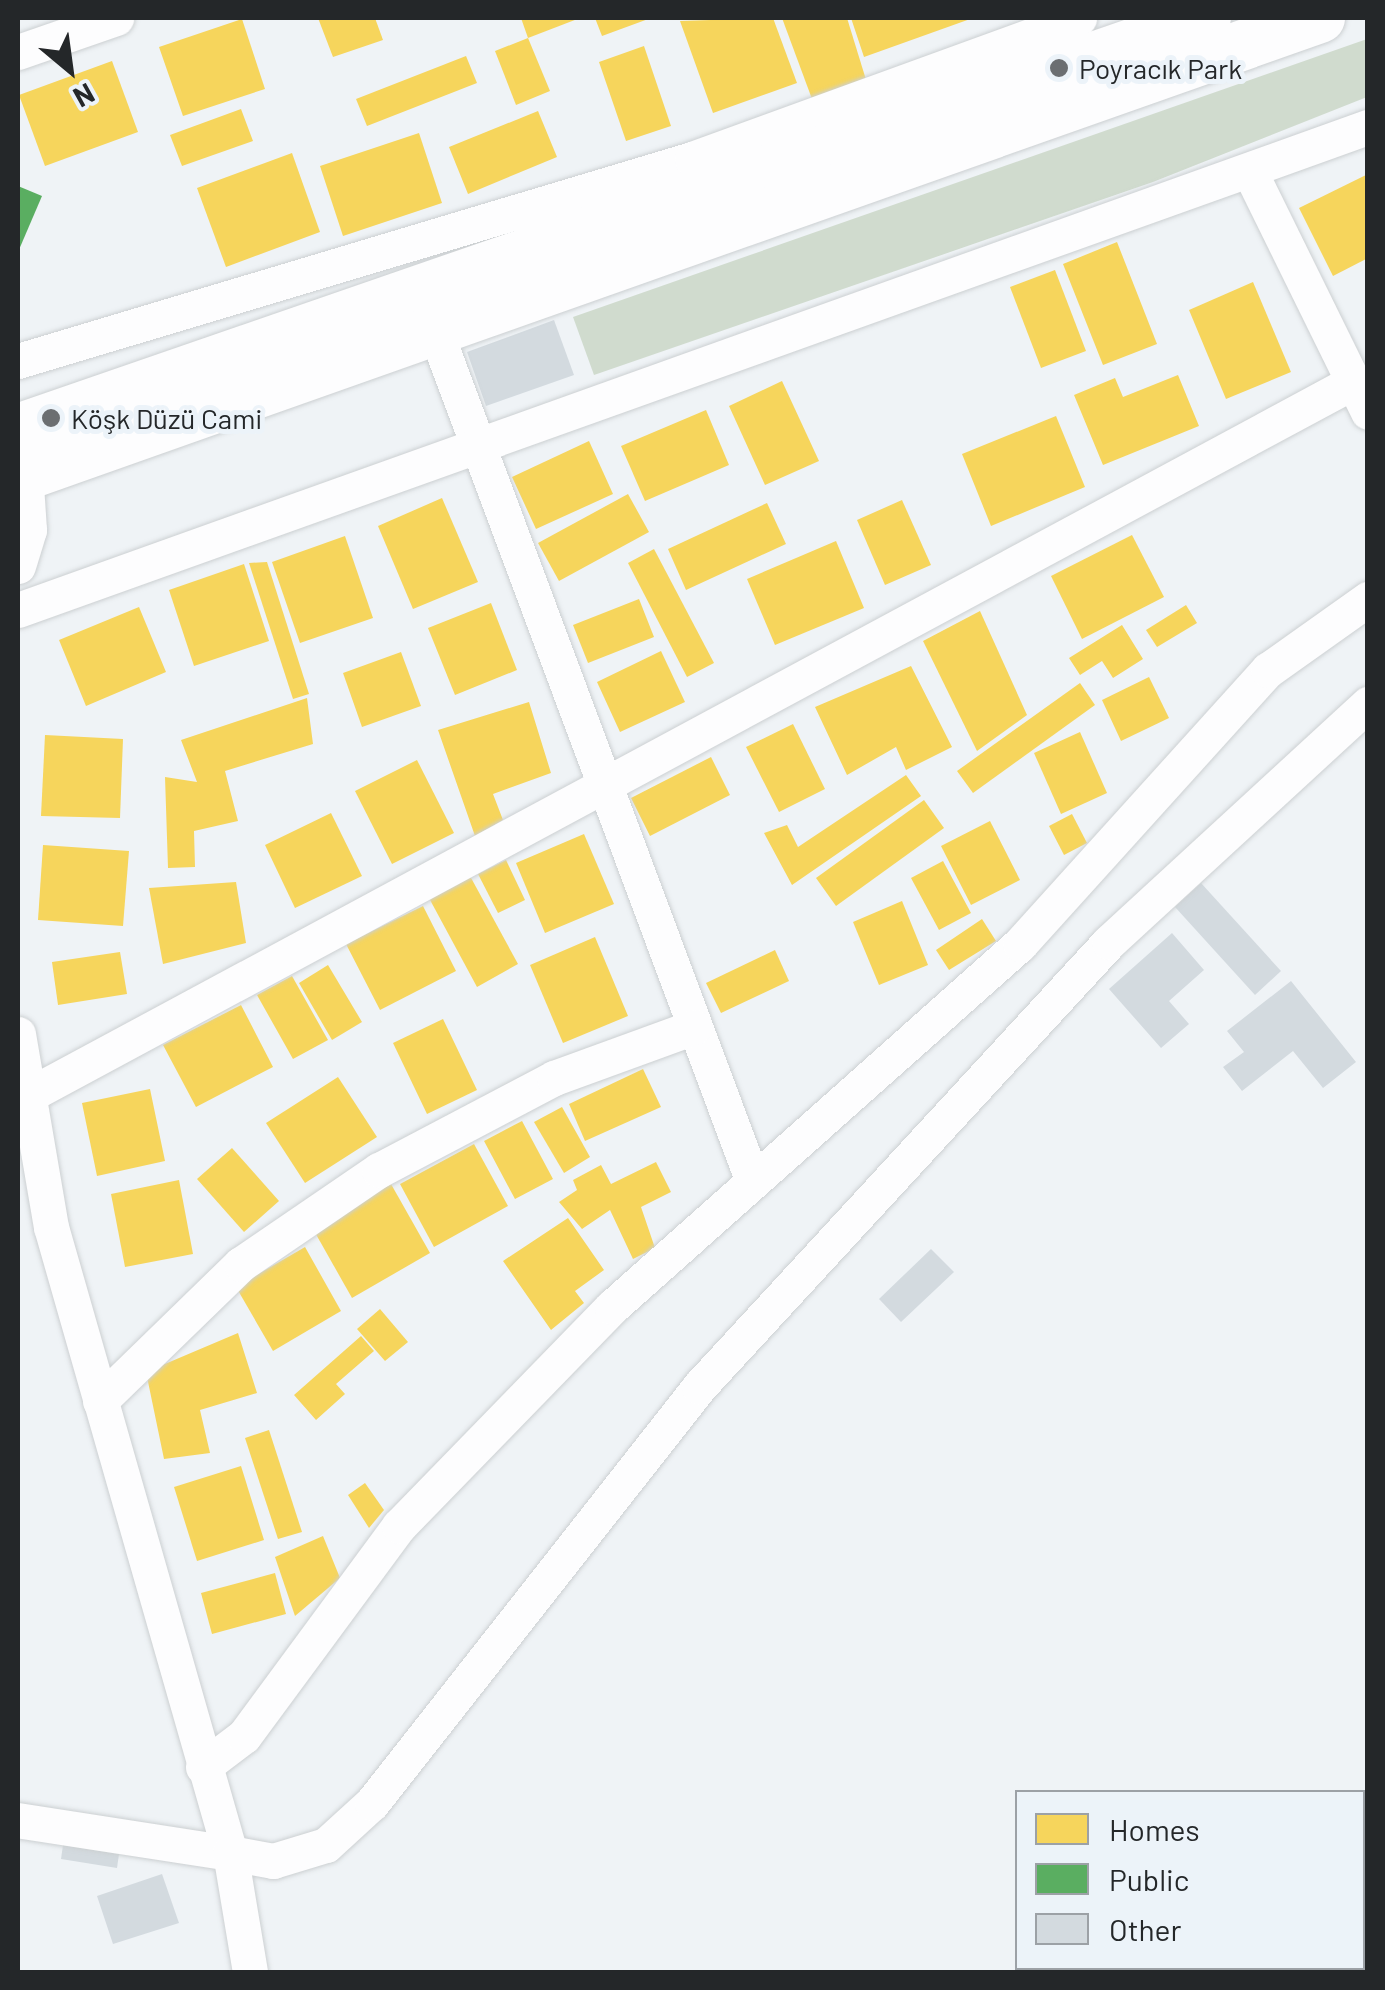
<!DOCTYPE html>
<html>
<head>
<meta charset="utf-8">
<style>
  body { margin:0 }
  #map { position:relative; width:1385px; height:1990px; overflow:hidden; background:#eff3f6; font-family:Barlow,sans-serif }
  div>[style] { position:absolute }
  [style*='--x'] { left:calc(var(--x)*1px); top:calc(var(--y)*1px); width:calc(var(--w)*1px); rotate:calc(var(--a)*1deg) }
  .green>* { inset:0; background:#d0dbce }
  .homes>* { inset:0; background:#f6d55c }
  .public>* { inset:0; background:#5aae61 }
  .building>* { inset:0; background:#d3dadf }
  .roads { filter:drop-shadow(0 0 2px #ccd0d2) drop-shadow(0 0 2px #ccd0d2) }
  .minor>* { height:35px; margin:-17.5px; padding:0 17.5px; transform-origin:17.5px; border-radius:17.5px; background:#fdfdfe }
  .secondary>* { height:50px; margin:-25px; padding:0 25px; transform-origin:25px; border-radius:25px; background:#fdfdfe }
  .dots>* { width:28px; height:28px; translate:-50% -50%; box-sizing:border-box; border:5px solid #ecf3f9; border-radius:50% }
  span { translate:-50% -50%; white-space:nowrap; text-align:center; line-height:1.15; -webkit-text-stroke:10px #ecf3f9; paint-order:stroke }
  .poi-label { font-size:28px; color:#242729 }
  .left { translate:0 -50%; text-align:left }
  .frame { position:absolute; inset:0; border:20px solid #242729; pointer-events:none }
  .legend { position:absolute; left:1015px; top:1790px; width:350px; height:180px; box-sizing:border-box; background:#ecf3f9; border:2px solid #9ca1a6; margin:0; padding:12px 18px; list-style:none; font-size:30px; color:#242729 }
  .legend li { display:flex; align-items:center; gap:20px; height:50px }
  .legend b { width:50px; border:2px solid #9ca1a6 }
  .north { position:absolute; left:20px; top:20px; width:100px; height:100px; -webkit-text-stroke:8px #ecf3f9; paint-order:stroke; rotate:151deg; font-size:28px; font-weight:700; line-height:40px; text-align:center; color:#242729 }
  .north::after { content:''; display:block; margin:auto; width:35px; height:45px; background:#242729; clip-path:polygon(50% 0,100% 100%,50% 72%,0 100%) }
</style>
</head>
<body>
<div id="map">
  <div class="green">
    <div style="clip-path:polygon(1367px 39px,1367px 97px,1153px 182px,594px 375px,573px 317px)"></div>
  </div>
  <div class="homes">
    <div style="clip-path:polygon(318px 18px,375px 18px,383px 40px,333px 57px)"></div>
    <div style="clip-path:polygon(521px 18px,580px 18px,528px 38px)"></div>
    <div style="clip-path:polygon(595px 18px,651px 18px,602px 36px)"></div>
    <div style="clip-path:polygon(773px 18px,797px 83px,713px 113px,680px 21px)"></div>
    <div style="clip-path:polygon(782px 18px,847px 18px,867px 83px,812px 99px)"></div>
    <div style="clip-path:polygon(851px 18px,973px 18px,864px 57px)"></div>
    <div style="clip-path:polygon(242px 19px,265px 89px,183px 116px,159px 47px)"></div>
    <div style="clip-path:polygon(528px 38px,550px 91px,516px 105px,495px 51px)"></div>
    <div style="clip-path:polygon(644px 46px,671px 126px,626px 141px,599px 62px)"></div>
    <div style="clip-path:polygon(466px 56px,477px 83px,367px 126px,356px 99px)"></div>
    <div style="clip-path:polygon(112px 61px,138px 132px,45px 166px,19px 95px)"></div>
    <div style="clip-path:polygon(241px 109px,253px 141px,182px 166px,170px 135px)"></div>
    <div style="clip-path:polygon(538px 111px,557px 157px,468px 194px,449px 147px)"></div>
    <div style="clip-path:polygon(419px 133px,442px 203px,343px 236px,320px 166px)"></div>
    <div style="clip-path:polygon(292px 153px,320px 232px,226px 267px,197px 188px)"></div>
    <div style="clip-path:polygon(1368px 174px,1368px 258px,1333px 276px,1299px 208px)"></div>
    <div style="clip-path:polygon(1117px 242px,1157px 344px,1103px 365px,1063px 264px)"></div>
    <div style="clip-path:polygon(1055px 270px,1086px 351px,1041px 368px,1010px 287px)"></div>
    <div style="clip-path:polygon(1253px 282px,1291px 372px,1226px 399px,1189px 310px)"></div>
    <div style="clip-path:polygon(1178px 375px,1199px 426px,1103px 465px,1074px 395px,1115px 378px,1123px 397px)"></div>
    <div style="clip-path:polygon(782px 381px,819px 461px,765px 485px,729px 406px)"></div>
    <div style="clip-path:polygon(706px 410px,729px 465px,645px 501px,621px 446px)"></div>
    <div style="clip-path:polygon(1056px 416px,1085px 487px,991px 526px,962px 454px)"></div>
    <div style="clip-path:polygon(589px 441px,613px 494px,536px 529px,512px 477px)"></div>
    <div style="clip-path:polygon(628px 494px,649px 532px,559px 581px,538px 543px)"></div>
    <div style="clip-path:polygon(442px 498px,478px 582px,413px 609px,378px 526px)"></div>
    <div style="clip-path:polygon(902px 500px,931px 565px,885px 585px,857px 520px)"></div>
    <div style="clip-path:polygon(767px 503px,786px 544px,686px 590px,668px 549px)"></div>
    <div style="clip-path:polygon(1132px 535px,1164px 597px,1082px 639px,1051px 576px)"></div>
    <div style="clip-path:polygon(345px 536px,373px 618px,300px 643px,272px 562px)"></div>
    <div style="clip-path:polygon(836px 541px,864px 608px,775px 645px,747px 579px)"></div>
    <div style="clip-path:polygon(654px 549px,714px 663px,687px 677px,628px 563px)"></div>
    <div style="clip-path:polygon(267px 562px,309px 694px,293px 699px,249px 563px)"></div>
    <div style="clip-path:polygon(244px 564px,269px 641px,194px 666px,169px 590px)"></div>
    <div style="clip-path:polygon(639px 599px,654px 637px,588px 663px,573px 625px)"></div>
    <div style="clip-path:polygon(491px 603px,517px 670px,455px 695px,428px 628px)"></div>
    <div style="clip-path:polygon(1186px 605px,1197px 623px,1157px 647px,1146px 630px)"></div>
    <div style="clip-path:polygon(139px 607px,166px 672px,86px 706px,59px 640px)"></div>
    <div style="clip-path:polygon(980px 611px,1027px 715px,977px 751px,923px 641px)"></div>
    <div style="clip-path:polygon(1122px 625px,1143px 659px,1113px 678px,1102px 661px,1080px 675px,1069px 658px)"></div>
    <div style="clip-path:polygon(661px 651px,685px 702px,620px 732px,597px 682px)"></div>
    <div style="clip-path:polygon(401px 652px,421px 706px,362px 727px,343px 673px)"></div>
    <div style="clip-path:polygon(911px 666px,952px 747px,906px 770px,896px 747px,847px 775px,815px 707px)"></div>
    <div style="clip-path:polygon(1149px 677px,1169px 718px,1121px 741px,1102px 700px)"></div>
    <div style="clip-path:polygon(1080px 683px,1095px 705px,973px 793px,957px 771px)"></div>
    <div style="clip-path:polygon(307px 698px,313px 744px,225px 771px,238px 821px,194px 831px,195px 867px,168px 868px,165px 777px,197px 782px,181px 740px)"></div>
    <div style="clip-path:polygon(529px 702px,551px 773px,493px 794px,503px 820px,475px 836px,438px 730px)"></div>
    <div style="clip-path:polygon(793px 724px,825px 789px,779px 812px,746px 747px)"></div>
    <div style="clip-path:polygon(1080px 732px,1107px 793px,1061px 814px,1034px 753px)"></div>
    <div style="clip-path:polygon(45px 735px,123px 739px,120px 818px,41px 816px)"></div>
    <div style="clip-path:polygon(711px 757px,730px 795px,650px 836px,631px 798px)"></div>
    <div style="clip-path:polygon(417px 760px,454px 833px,392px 864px,355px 791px)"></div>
    <div style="clip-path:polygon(906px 775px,921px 796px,792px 885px,764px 833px,787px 825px,798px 847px)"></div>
    <div style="clip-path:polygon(924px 800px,944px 828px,836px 906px,816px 878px)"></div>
    <div style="clip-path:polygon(331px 813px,362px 876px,295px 908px,265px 845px)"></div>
    <div style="clip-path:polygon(1072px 814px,1087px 843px,1064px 855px,1049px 826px)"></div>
    <div style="clip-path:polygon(990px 821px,1020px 880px,971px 905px,941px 846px)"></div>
    <div style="clip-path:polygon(584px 834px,614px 904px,545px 933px,516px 863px)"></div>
    <div style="clip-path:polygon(43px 845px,129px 851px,123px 926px,38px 920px)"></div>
    <div style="clip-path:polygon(506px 860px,525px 900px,498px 913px,478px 874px)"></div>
    <div style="clip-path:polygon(943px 861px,971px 913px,939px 930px,911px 878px)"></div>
    <div style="clip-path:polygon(470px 876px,518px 964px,477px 987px,429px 898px)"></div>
    <div style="clip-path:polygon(236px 882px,246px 943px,163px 964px,149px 888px)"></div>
    <div style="clip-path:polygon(902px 901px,928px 965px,879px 985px,853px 922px)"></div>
    <div style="clip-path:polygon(423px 906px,456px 971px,380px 1010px,346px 944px)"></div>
    <div style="clip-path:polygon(982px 919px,996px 941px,949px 970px,936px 950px)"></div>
    <div style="clip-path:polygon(595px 937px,628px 1016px,563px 1043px,530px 965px)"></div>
    <div style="clip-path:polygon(775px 950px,789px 981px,721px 1013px,706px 983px)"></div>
    <div style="clip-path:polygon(120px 952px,127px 994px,58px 1005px,52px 962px)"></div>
    <div style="clip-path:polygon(328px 965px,362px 1022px,332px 1040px,299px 983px)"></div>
    <div style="clip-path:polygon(292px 976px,328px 1040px,293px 1059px,257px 995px)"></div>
    <div style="clip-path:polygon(241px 1005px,273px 1067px,196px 1107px,163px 1045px)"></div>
    <div style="clip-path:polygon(443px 1019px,477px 1090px,427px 1114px,393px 1043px)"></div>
    <div style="clip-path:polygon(643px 1069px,661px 1107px,585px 1141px,569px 1104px)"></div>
    <div style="clip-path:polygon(338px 1077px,377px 1137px,305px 1183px,266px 1123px)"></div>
    <div style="clip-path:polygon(150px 1089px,165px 1161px,97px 1176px,82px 1103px)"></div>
    <div style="clip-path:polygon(562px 1107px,590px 1157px,564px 1173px,534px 1122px)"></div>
    <div style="clip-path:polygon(522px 1121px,553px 1179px,515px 1199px,484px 1141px)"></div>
    <div style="clip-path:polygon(474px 1144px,508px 1206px,434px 1247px,400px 1184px)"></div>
    <div style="clip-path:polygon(232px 1148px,279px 1201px,244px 1232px,197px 1179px)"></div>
    <div style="clip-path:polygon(656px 1162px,671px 1192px,641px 1207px,655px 1248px,633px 1259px,610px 1210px,582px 1229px,559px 1202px,577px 1190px,573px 1180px,601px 1165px,611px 1184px)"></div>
    <div style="clip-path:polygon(179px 1180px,193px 1254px,125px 1267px,111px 1194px)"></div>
    <div style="clip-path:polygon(391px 1184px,430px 1253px,352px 1298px,313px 1229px)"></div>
    <div style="clip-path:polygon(568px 1218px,604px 1270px,575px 1291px,584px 1303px,551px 1330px,503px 1261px)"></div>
    <div style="clip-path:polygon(305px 1247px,341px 1311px,273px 1351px,236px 1287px)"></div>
    <div style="clip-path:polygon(380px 1309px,408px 1342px,385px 1361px,357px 1329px)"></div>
    <div style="clip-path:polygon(238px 1333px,257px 1393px,200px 1410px,210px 1453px,164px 1459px,146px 1372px)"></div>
    <div style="clip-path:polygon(361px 1336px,374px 1351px,336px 1384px,345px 1394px,316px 1420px,294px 1395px)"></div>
    <div style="clip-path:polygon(269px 1430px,302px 1532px,278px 1539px,245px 1438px)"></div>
    <div style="clip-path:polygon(241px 1466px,264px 1540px,197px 1561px,174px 1487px)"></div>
    <div style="clip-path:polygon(365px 1483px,384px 1510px,369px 1528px,348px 1495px)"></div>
    <div style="clip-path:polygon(323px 1536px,340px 1578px,295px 1616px,275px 1557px)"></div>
    <div style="clip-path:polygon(275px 1573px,286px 1614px,212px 1634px,201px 1593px)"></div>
  </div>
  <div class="public">
    <div style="clip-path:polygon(18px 186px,42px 196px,18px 252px)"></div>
  </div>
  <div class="building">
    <div style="clip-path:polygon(554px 320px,574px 375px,486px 406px,467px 352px)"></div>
    <div style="clip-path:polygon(1201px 883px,1281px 971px,1255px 995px,1175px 907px)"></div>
    <div style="clip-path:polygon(1172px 933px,1204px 970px,1169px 1001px,1189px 1024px,1161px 1048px,1109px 989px)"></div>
    <div style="clip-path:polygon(1291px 981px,1356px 1062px,1323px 1088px,1293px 1051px,1242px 1091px,1223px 1067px,1244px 1052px,1227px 1031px)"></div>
    <div style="clip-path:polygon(931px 1249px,954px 1272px,901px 1322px,879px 1299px)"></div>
    <div style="clip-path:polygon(63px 1845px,119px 1854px,117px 1868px,61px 1859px)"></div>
    <div style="clip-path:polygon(162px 1874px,179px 1923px,113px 1944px,97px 1896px)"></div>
  </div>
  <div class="roads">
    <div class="minor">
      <div style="--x:18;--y:52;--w:104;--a:-19.1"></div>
      <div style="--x:1252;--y:176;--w:263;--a:63.8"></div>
      <div style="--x:436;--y:333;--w:903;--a:69.52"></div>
      <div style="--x:18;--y:361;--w:704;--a:-16.68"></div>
      <div style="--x:692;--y:159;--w:412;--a:-20"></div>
      <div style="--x:18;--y:566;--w:38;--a:-73"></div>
      <div style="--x:29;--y:530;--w:76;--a:-93.8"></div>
      <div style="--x:18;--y:610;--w:1434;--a:-19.69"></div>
      <div style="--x:18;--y:1034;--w:196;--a:80.3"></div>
      <div style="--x:51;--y:1227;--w:651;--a:74.04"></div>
      <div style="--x:230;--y:1853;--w:215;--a:-171.2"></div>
      <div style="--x:25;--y:1097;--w:1506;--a:-28.3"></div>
      <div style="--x:100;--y:1401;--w:197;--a:-44.2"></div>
      <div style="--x:241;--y:1264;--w:167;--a:-34.3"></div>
      <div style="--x:379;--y:1170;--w:198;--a:-27.7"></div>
      <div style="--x:554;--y:1078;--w:149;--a:-20"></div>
      <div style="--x:203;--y:1767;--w:51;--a:-37.1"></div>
      <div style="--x:244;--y:1736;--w:261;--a:-53.6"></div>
      <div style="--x:399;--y:1526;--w:305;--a:-45.8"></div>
      <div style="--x:612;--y:1307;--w:546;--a:-41.66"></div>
      <div style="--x:1020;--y:944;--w:370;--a:-47.9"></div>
      <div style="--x:1268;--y:670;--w:123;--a:-35.4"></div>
      <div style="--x:250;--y:1972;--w:121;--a:-99.5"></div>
      <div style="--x:230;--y:1853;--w:44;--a:10.5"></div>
      <div style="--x:273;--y:1861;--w:55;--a:-16.8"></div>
      <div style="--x:326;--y:1845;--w:62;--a:-42.4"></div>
      <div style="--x:372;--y:1803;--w:529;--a:-51.83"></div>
      <div style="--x:699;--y:1387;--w:605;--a:-47.34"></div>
      <div style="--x:1109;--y:942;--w:352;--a:-42.6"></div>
    </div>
    <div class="secondary">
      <div style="--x:18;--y:429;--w:1257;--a:-19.08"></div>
      <div style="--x:18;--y:478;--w:1381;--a:-19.46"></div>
    </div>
  </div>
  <div class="dots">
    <div style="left:1059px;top:68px;background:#6b6e71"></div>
    <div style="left:51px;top:418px;background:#6b6e71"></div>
  </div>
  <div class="poi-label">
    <span class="left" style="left:1079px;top:68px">Poyracık Park</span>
    <span class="left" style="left:71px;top:418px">Köşk Düzü Cami</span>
  </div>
  <div class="frame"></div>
  <ul class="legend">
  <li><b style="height:28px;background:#f6d55c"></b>Homes</li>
  <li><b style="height:28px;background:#5aae61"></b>Public</li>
  <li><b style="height:28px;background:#d3dadf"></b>Other</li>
  </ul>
  <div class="north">N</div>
</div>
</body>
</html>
